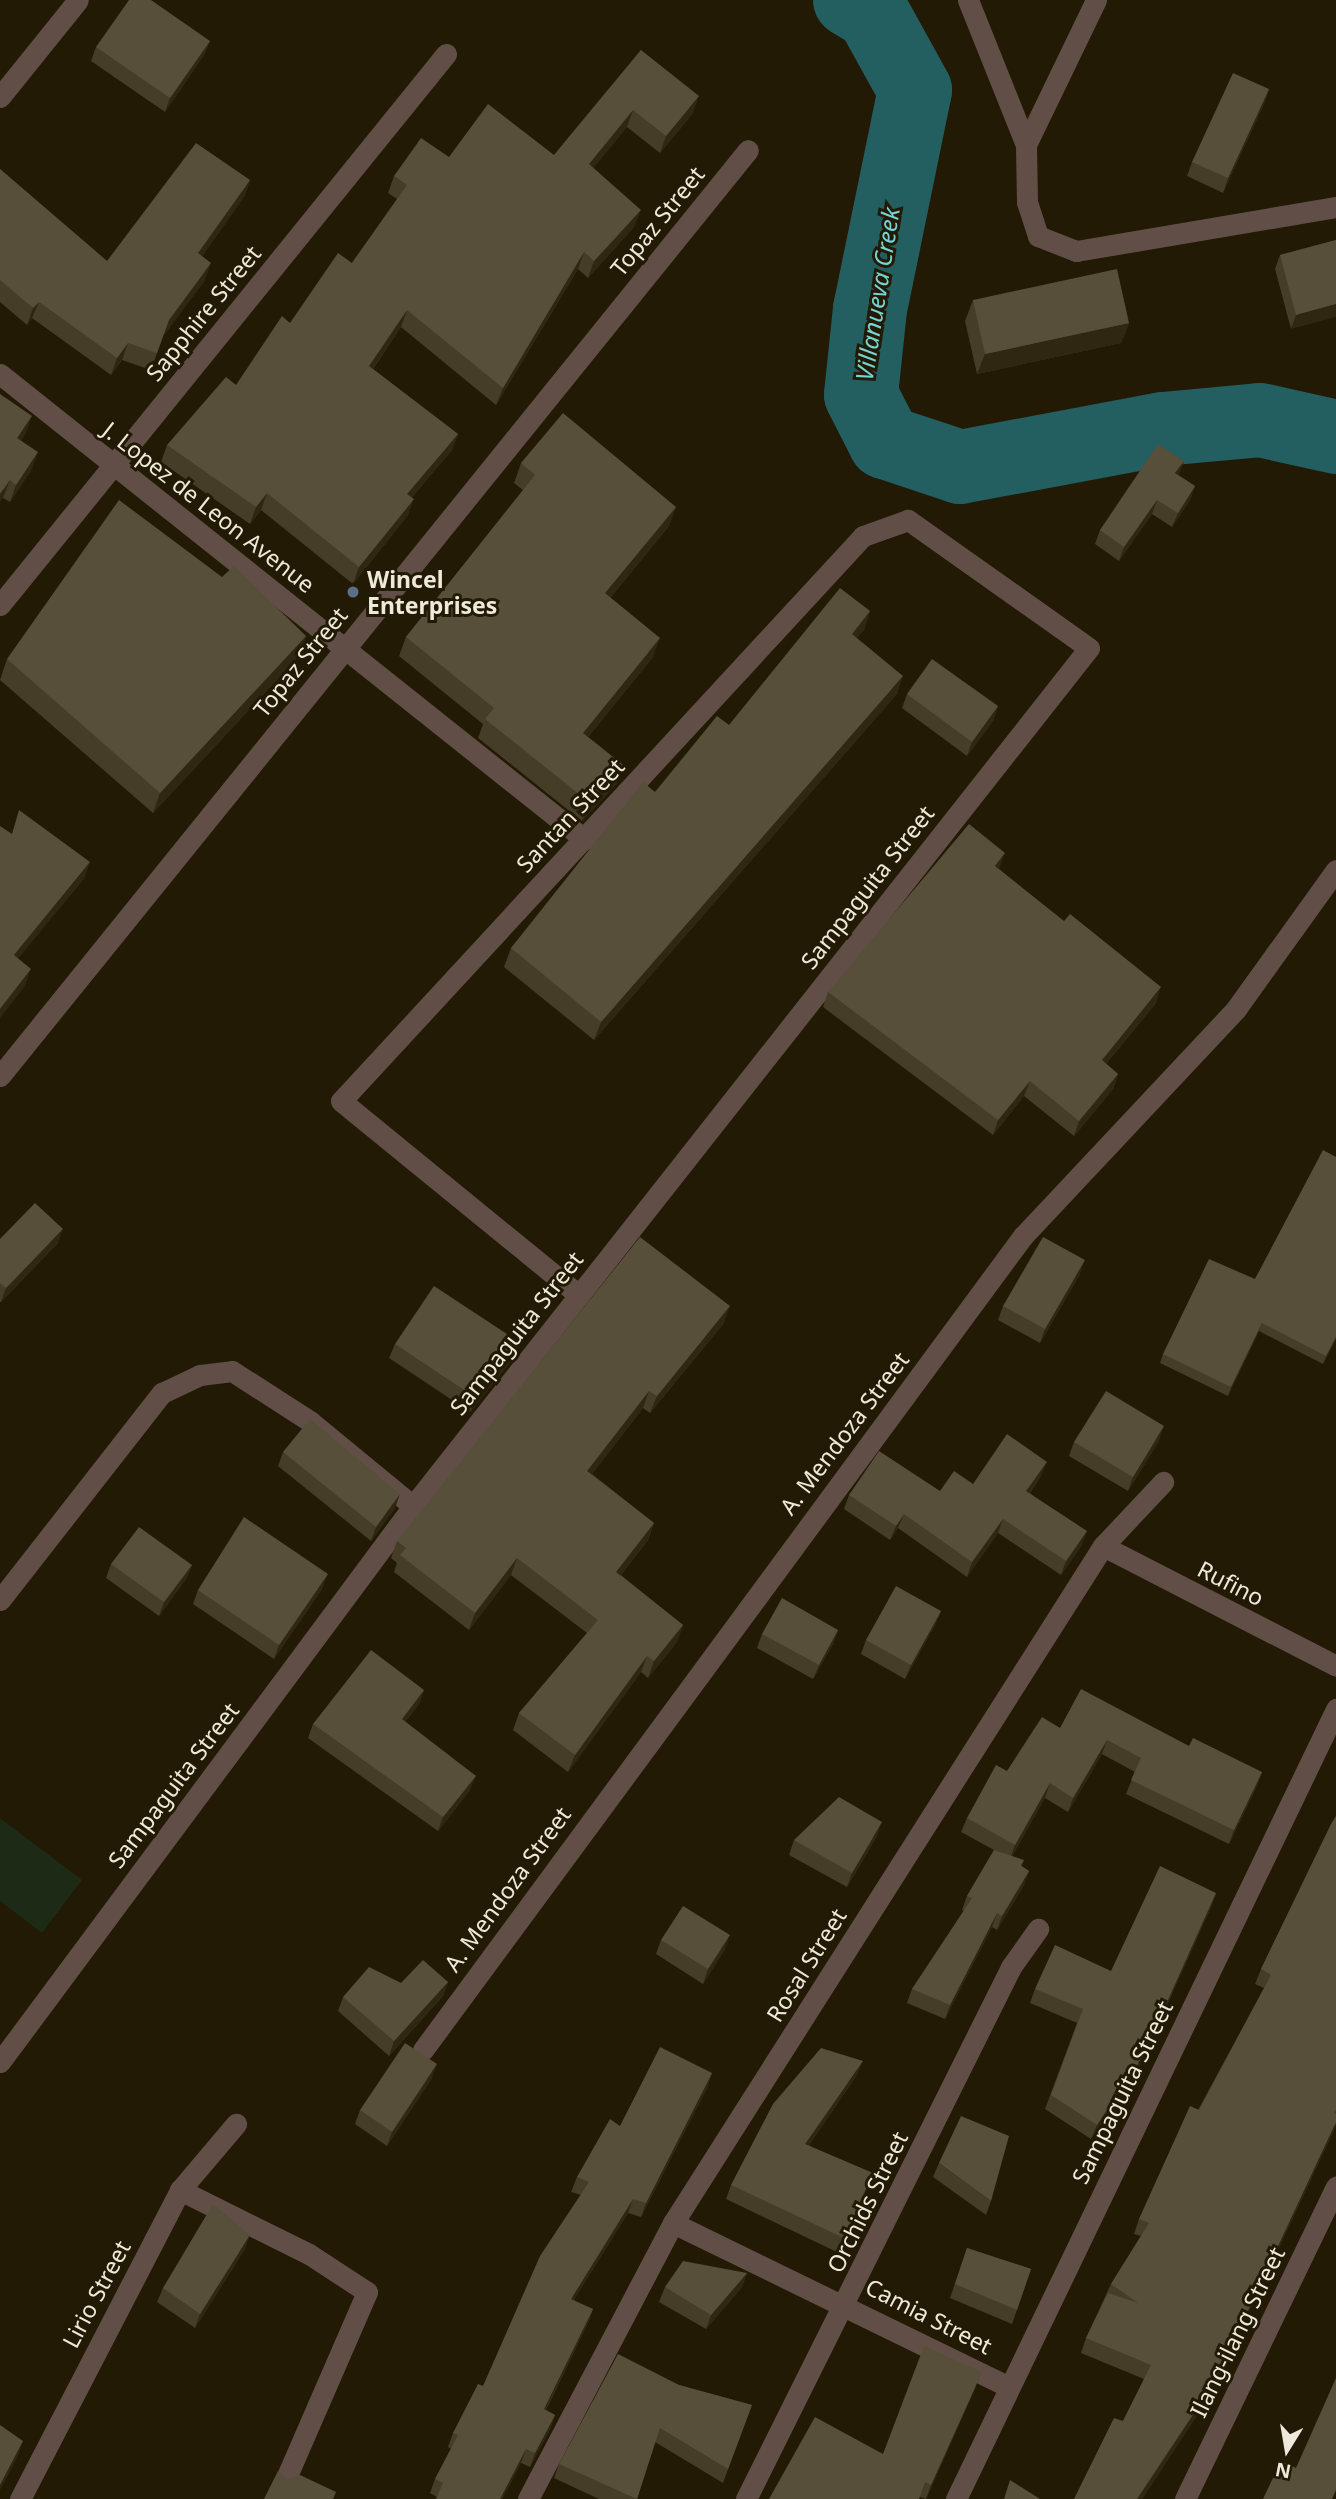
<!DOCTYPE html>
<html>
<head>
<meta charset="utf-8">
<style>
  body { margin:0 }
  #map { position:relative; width:1336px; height:2499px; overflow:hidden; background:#221a04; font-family:"Noto Sans",sans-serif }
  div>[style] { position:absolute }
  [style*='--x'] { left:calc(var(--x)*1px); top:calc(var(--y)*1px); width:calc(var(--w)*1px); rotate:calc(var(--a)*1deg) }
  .green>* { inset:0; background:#1d2a15 }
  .river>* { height:74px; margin:-37px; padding:0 37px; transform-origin:37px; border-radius:37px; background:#235e60 }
  .minor>* { height:21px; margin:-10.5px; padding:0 10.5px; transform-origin:10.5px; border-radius:10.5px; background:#614f47 }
  .wall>* { inset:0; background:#453d27 }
  .shaded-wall>* { inset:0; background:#2f2711 }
  .building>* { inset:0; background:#574f3a }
  .dots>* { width:19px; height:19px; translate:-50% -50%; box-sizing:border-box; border:4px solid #221a04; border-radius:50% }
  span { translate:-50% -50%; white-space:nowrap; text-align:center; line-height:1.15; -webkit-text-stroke:6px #221a04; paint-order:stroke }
  .street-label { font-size:23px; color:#eee9db }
  .poi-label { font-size:23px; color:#eee9db; font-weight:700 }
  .left { translate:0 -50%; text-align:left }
  .water-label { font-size:24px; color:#74d4d6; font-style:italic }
  .north { position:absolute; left:1252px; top:2415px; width:70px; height:70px; -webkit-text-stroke:5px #221a04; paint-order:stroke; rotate:191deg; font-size:19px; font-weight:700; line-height:28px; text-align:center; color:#eee9db }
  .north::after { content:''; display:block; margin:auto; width:24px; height:32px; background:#eee9db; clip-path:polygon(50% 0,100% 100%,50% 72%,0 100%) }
</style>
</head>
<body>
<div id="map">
  <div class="green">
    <div style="clip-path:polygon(0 1818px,82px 1880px,42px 1933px,0 1901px)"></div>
  </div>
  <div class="river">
    <div style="--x:850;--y:0;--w:27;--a:31"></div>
    <div style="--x:873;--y:14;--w:87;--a:61.1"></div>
    <div style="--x:915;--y:90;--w:224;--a:101.6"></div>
    <div style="--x:870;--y:309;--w:86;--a:96"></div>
    <div style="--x:861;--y:395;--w:53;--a:62.9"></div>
    <div style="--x:885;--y:442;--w:79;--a:18.4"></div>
    <div style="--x:960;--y:467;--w:207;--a:-10.6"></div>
    <div style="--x:1163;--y:429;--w:97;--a:-5.3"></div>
    <div style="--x:1260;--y:420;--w:78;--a:12.6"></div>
  </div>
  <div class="minor">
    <div style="--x:968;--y:0;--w:156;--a:68.2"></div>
    <div style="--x:1096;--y:0;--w:161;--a:115.8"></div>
    <div style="--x:1026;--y:145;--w:57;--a:89"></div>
    <div style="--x:1027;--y:202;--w:36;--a:72"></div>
    <div style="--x:1038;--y:236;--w:41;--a:21.5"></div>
    <div style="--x:1076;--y:251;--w:264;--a:-9.6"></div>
    <div style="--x:0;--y:97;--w:124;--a:-51.2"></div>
    <div style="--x:0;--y:374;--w:747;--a:38.53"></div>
    <div style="--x:0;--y:605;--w:709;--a:-51.01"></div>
    <div style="--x:0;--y:1076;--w:1190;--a:-51.07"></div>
    <div style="--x:1103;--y:1546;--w:262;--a:27.2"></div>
    <div style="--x:0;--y:1600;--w:263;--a:-52"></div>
    <div style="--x:162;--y:1393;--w:42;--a:-25.3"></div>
    <div style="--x:200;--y:1375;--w:32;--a:-7"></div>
    <div style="--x:232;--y:1371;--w:94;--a:32.8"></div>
    <div style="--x:311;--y:1422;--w:132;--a:39.5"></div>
    <div style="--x:423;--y:2050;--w:1011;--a:-53.61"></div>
    <div style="--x:1023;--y:1236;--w:311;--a:-46.8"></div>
    <div style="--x:1236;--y:1009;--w:171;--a:-54.3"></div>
    <div style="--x:0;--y:2062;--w:693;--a:-53.39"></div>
    <div style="--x:413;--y:1506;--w:1092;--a:-51.77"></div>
    <div style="--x:1089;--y:648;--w:222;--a:-144.7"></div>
    <div style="--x:908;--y:520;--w:48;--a:160.4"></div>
    <div style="--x:863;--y:536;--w:769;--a:132.73"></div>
    <div style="--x:341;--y:1101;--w:307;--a:39.2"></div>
    <div style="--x:180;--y:2190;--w:144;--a:26.4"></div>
    <div style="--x:309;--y:2254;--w:69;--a:33.2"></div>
    <div style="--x:367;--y:2292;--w:206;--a:113.5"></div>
    <div style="--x:673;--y:2223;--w:374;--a:26"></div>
    <div style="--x:20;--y:2499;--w:348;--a:-62.6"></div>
    <div style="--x:180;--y:2190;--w:87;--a:-49.7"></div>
    <div style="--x:528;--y:2499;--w:312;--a:-62.3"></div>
    <div style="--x:673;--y:2223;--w:802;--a:-57.58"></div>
    <div style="--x:1103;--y:1546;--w:88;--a:-46.8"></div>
    <div style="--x:746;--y:2499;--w:594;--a:-63.52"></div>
    <div style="--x:1011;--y:1967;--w:47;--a:-54.6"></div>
    <div style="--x:956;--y:2499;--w:877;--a:-64.31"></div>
    <div style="--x:1185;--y:2499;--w:347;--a:-64.2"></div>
  </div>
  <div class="wall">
    <div style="clip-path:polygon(210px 41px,204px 55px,165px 112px,91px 61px,96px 47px)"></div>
    <div style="clip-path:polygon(641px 50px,693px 113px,660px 153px,627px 127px,593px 168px,634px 227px,588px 278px,578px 269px,496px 405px,401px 327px,373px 369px,458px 434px,452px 450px,412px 497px,408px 515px,353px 584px,261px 510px,250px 524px,161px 462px,167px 445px,236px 385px,290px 323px,352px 263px,397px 199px,388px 193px,394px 176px,449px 157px,554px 155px)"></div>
    <div style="clip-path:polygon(1269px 89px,1264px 104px,1223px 193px,1187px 176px,1192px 162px)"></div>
    <div style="clip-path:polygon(0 169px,107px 261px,250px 180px,244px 197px,202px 256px,205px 280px,163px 336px,151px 370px,122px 360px,111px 375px,32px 318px,27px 325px,0 302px)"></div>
    <div style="clip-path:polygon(1336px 240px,1291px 329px,1275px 269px,1280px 255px)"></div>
    <div style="clip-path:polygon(973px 300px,1129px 323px,1121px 343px,977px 374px,965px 321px)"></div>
    <div style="clip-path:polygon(0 394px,26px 433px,21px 440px,32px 469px,10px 502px,3px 498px)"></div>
    <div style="clip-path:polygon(521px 463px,676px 507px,669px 526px,610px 598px,653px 657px,588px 737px,623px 765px,616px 784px,582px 821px,478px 738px,483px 724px,399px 656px,406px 637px,523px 490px,514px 483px)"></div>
    <div style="clip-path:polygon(1178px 475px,1195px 486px,1190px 500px,1172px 527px,1152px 514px,1119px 561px,1095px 544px,1100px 530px)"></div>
    <div style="clip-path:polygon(870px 611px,864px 630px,856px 638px,897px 694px,594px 1040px,504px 967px,511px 948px,655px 792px,729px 725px)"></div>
    <div style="clip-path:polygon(306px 636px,299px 656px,153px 813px,0 680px,7px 659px)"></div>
    <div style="clip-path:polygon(907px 694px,998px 706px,993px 721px,967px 756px,902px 708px)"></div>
    <div style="clip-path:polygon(999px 869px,1156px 1003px,1106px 1064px,1118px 1074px,1113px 1089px,1074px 1136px,1024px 1096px,993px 1135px,823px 1007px,828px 992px)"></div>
    <div style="clip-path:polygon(1336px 1157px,1336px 1339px,1323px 1364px,1259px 1331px,1228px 1396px,1160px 1363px,1163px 1354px,1255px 1279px)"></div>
    <div style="clip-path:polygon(0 1239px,58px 1243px,1px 1302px,0 1302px)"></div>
    <div style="clip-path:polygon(1080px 1274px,1040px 1343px,998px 1320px,1003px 1306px)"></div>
    <div style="clip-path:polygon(724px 1323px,650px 1413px,643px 1408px,592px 1474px,654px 1523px,648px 1540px,621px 1575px,683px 1625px,677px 1642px,648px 1678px,641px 1672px,568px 1772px,513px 1730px,519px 1713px,587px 1633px,511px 1575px,469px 1630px,394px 1572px,397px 1563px,391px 1558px,397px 1541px)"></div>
    <div style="clip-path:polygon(519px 1342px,514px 1357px,470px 1412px,389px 1358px,395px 1344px)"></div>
    <div style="clip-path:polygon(1159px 1441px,1128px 1491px,1069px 1456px,1074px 1442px)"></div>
    <div style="clip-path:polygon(283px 1452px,395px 1508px,371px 1541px,278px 1466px)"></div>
    <div style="clip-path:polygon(1041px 1476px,1030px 1493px,1082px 1545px,1061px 1575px,998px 1533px,967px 1577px,898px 1528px,890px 1540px,844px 1509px,849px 1495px,940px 1491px,973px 1484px)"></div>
    <div style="clip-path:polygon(111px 1564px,192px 1565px,186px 1579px,159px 1616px,106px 1578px)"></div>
    <div style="clip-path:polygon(322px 1589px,274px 1659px,193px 1604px,198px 1590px)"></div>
    <div style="clip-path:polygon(941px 1611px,935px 1625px,905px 1679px,861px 1654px,866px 1640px)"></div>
    <div style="clip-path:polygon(838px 1630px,833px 1644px,813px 1679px,757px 1648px,762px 1634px)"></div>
    <div style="clip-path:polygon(424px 1690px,419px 1704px,405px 1722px,470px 1790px,438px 1831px,308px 1738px,313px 1724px)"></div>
    <div style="clip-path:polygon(1060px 1728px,1189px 1746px,1262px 1772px,1257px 1786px,1229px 1844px,1126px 1794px,1135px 1772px,1102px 1754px,1068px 1812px,1045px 1798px,1012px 1856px,1022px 1866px,1029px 1871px,1024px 1885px,997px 1930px,992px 1927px,945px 2019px,907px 2003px,912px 1989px,964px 1911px,962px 1910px,967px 1896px,994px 1850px,961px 1832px,967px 1818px,1007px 1771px)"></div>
    <div style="clip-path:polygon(1336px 1816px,1336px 2124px,1334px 2130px,1209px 2397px,1142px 2499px,1074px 2499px,1123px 2421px,1144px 2379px,1081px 2353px,1086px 2338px,1111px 2284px,1141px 2236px,1134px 2234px,1139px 2219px,1264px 1988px,1255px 1984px,1261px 1969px)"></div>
    <div style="clip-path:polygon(877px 1836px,847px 1887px,789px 1855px,794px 1840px)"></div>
    <div style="clip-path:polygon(1216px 1893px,1211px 1907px,1137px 2072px,1091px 2139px,1045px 2109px,1077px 2023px,1030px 2003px,1035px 1989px,1111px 1971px)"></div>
    <div style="clip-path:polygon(661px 1940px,725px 1949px,703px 1984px,656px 1954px)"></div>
    <div style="clip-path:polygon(448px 1982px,443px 1996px,389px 2056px,338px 2011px,343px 1997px)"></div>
    <div style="clip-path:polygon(712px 2073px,707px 2088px,641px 2217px,628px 2213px,573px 2301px,593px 2309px,588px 2323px,546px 2410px,555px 2415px,550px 2429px,530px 2467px,521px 2463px,502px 2499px,436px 2499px,437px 2497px,430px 2493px,435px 2479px,451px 2449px,448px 2447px,453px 2433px,483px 2386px,581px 2195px,571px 2192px,577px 2177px,620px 2126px)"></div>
    <div style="clip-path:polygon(857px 2075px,809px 2145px,867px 2187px,839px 2253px,726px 2199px,731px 2185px)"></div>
    <div style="clip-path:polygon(432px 2078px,387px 2146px,355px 2124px,360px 2110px)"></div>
    <div style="clip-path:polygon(939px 2163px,991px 2201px,986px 2215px,933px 2177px)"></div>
    <div style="clip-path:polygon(967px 2248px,1031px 2269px,1012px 2324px,950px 2298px)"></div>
    <div style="clip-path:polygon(245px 2249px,195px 2328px,157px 2302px,163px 2288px)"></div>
    <div style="clip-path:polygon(747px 2273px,742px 2287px,706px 2329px,659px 2302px,665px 2287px)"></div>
    <div style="clip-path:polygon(679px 2385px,752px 2405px,723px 2483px,655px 2442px,637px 2499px,599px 2499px,554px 2478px,559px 2464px)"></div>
    <div style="clip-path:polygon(976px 2386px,926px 2499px,920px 2497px,883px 2454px)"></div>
  </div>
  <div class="shaded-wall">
    <div style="clip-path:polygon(210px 41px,204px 55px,165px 112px,170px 98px)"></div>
    <div style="clip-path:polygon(1269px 89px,1264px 104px,1223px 193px,1228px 178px)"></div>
    <div style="clip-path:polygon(699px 96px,693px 113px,660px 153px,666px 136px)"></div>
    <div style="clip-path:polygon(633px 110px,627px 127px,583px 181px,589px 164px)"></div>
    <div style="clip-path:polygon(250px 180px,244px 197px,192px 270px,198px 253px)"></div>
    <div style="clip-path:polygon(641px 210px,634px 227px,588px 278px,594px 261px)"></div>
    <div style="clip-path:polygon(584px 252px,578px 269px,496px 405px,503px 388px)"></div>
    <div style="clip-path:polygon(211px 263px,205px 280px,163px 336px,169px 320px)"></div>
    <div style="clip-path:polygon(39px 302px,32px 318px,27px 325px,33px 308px)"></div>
    <div style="clip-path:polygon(1336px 304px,1336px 317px,1291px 329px,1296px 315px)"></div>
    <div style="clip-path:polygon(407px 310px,401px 327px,363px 383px,369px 366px)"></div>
    <div style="clip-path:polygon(1129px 323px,1121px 343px,977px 374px,985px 354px)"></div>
    <div style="clip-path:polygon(128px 343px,122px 360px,111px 375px,117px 358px)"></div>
    <div style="clip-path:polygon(32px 416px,26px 433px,11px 455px,17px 438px)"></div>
    <div style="clip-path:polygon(458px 434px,452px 450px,401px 511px,407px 494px)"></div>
    <div style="clip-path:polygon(38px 452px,32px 469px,10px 502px,16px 485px)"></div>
    <div style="clip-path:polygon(1184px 461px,1179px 475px,1175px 473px)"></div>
    <div style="clip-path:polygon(10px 480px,3px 498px,0 502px,0 494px)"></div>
    <div style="clip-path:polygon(1195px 486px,1190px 500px,1172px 527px,1178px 513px)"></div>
    <div style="clip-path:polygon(267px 493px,261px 510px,250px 524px,256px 507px)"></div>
    <div style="clip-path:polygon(414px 499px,408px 515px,353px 584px,359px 567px)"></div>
    <div style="clip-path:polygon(1157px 500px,1152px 514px,1119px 561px,1124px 547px)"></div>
    <div style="clip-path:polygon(676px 507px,669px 526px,598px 612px,605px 593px)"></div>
    <div style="clip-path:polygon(870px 611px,864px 630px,845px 652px,852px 634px)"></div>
    <div style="clip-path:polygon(306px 636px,299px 656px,153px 813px,160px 793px)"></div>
    <div style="clip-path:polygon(660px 638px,653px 657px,576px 752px,583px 733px)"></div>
    <div style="clip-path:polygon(903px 676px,897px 694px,594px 1040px,601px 1022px)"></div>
    <div style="clip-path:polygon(998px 706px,993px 721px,967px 756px,972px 742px)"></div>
    <div style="clip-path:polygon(623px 765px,616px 784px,582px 821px,589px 802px)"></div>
    <div style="clip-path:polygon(1005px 853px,999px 869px,995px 866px)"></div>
    <div style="clip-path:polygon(90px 862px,84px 879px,7px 972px,14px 955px)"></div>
    <div style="clip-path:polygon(31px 969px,25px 986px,0 1018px,0 1009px)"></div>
    <div style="clip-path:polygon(1161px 987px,1156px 1003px,1096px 1076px,1102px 1060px)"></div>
    <div style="clip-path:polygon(1118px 1074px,1113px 1089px,1074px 1136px,1079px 1121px)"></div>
    <div style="clip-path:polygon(1030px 1081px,1024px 1096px,993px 1135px,998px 1120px)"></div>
    <div style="clip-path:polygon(63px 1229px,58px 1243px,1px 1302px,6px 1288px)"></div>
    <div style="clip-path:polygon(1085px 1260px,1080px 1274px,1040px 1343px,1045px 1329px)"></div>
    <div style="clip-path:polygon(730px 1306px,724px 1323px,650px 1413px,657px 1396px)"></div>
    <div style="clip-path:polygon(1262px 1323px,1259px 1331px,1228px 1396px,1231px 1387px)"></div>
    <div style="clip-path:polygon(1336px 1337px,1336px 1339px,1323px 1364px,1326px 1356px)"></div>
    <div style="clip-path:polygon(519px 1342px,514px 1357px,470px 1412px,476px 1398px)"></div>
    <div style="clip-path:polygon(649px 1391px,643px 1408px,581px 1488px,587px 1471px)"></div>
    <div style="clip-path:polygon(1164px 1426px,1159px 1441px,1128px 1491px,1133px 1477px)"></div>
    <div style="clip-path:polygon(1047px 1462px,1041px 1476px,1021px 1505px,1026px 1491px)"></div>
    <div style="clip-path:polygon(400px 1494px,395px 1508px,371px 1541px,376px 1527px)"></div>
    <div style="clip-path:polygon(904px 1514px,898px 1528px,890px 1540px,896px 1526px)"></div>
    <div style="clip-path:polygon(1003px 1519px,998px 1533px,967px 1577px,972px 1562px)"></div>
    <div style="clip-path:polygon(654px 1523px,648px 1540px,610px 1589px,616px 1572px)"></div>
    <div style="clip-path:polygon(1087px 1531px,1082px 1545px,1061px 1575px,1066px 1561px)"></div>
    <div style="clip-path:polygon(517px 1558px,511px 1575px,469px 1630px,475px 1613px)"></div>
    <div style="clip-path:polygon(192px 1565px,186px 1579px,159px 1616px,164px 1602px)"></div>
    <div style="clip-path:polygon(328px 1574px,322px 1589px,274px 1659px,279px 1645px)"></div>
    <div style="clip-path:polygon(941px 1611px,935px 1625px,905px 1679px,911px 1665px)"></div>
    <div style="clip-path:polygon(683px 1625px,677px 1642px,648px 1678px,654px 1661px)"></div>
    <div style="clip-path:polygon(838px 1630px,833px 1644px,813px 1679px,819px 1665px)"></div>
    <div style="clip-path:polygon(647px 1656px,641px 1672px,568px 1772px,575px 1755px)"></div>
    <div style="clip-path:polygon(424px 1690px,419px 1704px,396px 1733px,402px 1719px)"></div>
    <div style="clip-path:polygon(1107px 1740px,1102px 1754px,1068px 1812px,1073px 1798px)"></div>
    <div style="clip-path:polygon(1262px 1772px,1257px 1786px,1229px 1844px,1234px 1830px)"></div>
    <div style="clip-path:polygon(476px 1776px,470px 1790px,438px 1831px,443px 1817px)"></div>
    <div style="clip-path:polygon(1050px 1783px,1045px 1798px,1010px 1859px,1015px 1845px)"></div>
    <div style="clip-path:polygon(882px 1822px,877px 1836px,847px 1887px,852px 1873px)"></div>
    <div style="clip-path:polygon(1029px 1871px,1024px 1885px,997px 1930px,1002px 1916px)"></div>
    <div style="clip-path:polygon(1216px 1893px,1211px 1907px,1137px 2072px,1091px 2139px,1097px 2125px)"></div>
    <div style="clip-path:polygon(997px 1913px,992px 1927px,945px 2019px,950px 2005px)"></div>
    <div style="clip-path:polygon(730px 1935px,725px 1949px,703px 1984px,708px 1969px)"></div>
    <div style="clip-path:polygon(448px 1982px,443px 1996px,389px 2056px,394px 2041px)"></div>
    <div style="clip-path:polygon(863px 2061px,857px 2075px,800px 2158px,805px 2144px)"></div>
    <div style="clip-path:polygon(437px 2064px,432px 2078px,387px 2146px,392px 2132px)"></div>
    <div style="clip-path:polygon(712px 2073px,707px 2088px,641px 2217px,646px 2203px)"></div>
    <div style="clip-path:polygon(1336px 2122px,1334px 2130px,1209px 2397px,1142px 2499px,1137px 2499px)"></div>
    <div style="clip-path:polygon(873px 2173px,867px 2187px,839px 2253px,844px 2238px)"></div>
    <div style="clip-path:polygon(633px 2199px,628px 2213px,565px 2314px,571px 2299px)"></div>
    <div style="clip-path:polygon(250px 2235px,245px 2249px,195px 2328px,200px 2314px)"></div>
    <div style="clip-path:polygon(747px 2273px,742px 2287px,706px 2329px,711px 2315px)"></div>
    <div style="clip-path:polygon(593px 2309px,588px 2323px,539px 2423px,544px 2409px)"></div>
    <div style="clip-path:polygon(982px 2372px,976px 2386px,926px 2499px,931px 2485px)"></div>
    <div style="clip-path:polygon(555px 2415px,550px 2429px,530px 2467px,535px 2453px)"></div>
    <div style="clip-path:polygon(23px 2441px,18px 2456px,0 2490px,0 2485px)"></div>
    <div style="clip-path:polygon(526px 2449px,521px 2463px,502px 2499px,500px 2499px)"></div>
  </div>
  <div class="building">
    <div style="clip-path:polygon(129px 0,151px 0,210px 41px,170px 98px,96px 47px)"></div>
    <div style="clip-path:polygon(641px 50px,699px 96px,666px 136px,633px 110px,589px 164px,641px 210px,594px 261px,584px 252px,503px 388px,407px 310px,369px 366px,458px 434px,407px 494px,414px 499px,359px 567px,267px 493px,256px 507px,167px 445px,226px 377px,236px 385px,282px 316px,290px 323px,338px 253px,352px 263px,407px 185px,394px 176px,421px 138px,449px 157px,488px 104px,554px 155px)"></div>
    <div style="clip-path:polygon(1233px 73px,1269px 89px,1228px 178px,1192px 162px)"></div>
    <div style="clip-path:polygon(196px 143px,250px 180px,198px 253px,211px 263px,169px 320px,157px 353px,128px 343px,117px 358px,39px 302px,33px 308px,0 280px,0 169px,107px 261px)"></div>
    <div style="clip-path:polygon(1336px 240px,1336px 304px,1296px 315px,1280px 255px)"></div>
    <div style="clip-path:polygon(1117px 269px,1129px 323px,985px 354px,973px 300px)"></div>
    <div style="clip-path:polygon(0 394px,32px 416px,17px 438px,38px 452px,16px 485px,10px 480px,0 494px)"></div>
    <div style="clip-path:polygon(563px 413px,676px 507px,605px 593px,660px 638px,583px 733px,623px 765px,589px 802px,485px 719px,494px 708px,406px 637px,535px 475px,521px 463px)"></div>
    <div style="clip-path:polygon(1158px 444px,1184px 461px,1175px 473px,1195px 486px,1178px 513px,1157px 500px,1124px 547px,1100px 530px)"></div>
    <div style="clip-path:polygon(119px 500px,222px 577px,234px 566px,306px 636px,160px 793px,7px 659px)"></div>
    <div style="clip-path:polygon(840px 588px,870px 611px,852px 634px,903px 676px,601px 1022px,511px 948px,643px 782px,655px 792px,717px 716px,729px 725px)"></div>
    <div style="clip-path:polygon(932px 659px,998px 706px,972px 742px,907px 694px)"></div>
    <div style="clip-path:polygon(19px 810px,90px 862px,14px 955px,31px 969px,0 1009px,0 826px,12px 834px)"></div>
    <div style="clip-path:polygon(969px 824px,1005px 853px,995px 866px,1064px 921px,1070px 914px,1161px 987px,1102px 1060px,1118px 1074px,1079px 1121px,1030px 1081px,998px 1120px,828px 992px)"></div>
    <div style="clip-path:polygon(1323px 1150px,1336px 1157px,1336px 1337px,1326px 1356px,1262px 1323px,1231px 1387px,1163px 1354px,1209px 1259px,1255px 1279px)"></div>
    <div style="clip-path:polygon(35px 1203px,63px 1229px,6px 1288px,0 1283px,0 1239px)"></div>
    <div style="clip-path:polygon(640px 1237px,730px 1306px,657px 1396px,649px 1391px,587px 1471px,654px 1523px,616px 1572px,683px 1625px,654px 1661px,647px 1656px,575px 1755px,519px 1713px,598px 1620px,517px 1558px,475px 1613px,400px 1555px,406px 1548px,397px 1541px)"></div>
    <div style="clip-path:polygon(1043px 1237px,1085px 1260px,1045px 1329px,1003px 1306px)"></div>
    <div style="clip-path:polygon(434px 1286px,519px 1342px,476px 1398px,395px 1344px)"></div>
    <div style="clip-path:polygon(1106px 1391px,1164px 1426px,1133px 1477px,1074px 1442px)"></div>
    <div style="clip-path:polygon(310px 1419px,400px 1494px,376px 1527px,283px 1452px)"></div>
    <div style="clip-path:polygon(1007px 1434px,1047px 1462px,1026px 1491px,1087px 1531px,1066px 1561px,1003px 1519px,972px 1562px,904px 1514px,896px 1526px,849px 1495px,879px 1451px,940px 1491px,954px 1471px,973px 1484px)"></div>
    <div style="clip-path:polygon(244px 1517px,328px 1574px,279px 1645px,198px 1590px)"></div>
    <div style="clip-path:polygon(139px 1527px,192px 1565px,164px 1602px,111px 1564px)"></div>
    <div style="clip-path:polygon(896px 1586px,941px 1611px,911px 1665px,866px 1640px)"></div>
    <div style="clip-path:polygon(782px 1598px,838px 1630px,819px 1665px,762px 1634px)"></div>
    <div style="clip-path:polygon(371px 1650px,424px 1690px,402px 1719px,476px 1776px,443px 1817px,313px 1724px)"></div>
    <div style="clip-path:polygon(1081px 1689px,1189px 1746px,1193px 1738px,1262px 1772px,1234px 1830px,1131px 1780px,1141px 1758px,1107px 1740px,1073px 1798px,1050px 1783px,1015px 1845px,967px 1818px,996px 1765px,1007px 1771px,1042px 1717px,1060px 1728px)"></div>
    <div style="clip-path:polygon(839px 1797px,882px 1822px,852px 1873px,794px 1840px)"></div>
    <div style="clip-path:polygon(1336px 1816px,1336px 2110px,1334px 2113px,1336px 2114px,1336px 2122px,1214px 2383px,1137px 2499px,1074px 2499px,1114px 2418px,1123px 2421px,1151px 2365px,1086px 2338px,1108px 2293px,1138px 2303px,1111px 2284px,1149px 2223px,1139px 2219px,1190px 2106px,1199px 2110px,1271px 1975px,1261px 1969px,1331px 1824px)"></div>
    <div style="clip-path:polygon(994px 1850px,1024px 1860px,1021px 1866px,1029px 1871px,1002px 1916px,997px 1913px,950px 2005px,912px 1989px,972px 1898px,967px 1896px)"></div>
    <div style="clip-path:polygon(1160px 1866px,1216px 1893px,1142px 2058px,1097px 2125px,1051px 2095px,1083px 2009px,1035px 1989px,1055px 1945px,1111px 1971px)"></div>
    <div style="clip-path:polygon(683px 1906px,730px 1935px,708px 1969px,661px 1940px)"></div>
    <div style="clip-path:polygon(423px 1960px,448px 1982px,394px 2041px,343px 1997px,369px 1967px,401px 1983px)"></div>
    <div style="clip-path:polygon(405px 2043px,437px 2064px,392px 2132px,360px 2110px)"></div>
    <div style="clip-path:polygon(660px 2047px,712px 2073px,646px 2203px,633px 2199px,571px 2299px,593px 2309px,544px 2409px,555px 2415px,535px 2453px,526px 2449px,500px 2499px,436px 2499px,443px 2483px,435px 2479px,458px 2435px,453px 2433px,478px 2384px,483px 2386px,540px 2256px,589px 2182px,577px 2177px,610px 2119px,620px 2126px)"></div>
    <div style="clip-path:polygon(821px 2048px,863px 2061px,805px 2144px,873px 2173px,844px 2238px,731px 2185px,773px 2104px)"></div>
    <div style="clip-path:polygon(961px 2116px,1009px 2136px,991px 2201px,939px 2163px)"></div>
    <div style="clip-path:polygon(213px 2204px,250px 2235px,200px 2314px,163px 2288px)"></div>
    <div style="clip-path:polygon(967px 2248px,1031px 2269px,1017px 2310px,955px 2284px)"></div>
    <div style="clip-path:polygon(683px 2261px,747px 2273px,711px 2315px,665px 2287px)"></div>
    <div style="clip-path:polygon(924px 2346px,982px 2372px,931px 2485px,925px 2482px,919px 2499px,769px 2499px,815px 2417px,883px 2454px)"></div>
    <div style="clip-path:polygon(618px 2354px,679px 2385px,752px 2405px,728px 2469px,660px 2428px,637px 2499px,559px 2464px)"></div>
    <div style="clip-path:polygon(1336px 2378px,1336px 2490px,1332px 2499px,1263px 2499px,1281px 2461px,1296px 2468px)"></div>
    <div style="clip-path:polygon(0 2425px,23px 2441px,0 2485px)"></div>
    <div style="clip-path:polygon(278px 2471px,286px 2479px,300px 2475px,336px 2492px,333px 2499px,264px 2499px)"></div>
    <div style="clip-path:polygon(1010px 2480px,1040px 2499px,1004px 2499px)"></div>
  </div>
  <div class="dots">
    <div style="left:353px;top:592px;background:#5c6f8a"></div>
  </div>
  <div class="street-label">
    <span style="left:657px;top:221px;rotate:-51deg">Topaz Street</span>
    <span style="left:203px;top:313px;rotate:-51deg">Sapphire Street</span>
    <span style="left:209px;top:507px;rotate:38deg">J. Lopez de Leon Avenue</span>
    <span style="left:300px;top:662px;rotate:-51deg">Topaz Street</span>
    <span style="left:570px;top:815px;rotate:-47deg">Santan Street</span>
    <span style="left:867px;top:887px;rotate:-52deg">Sampaguita Street</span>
    <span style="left:516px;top:1333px;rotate:-52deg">Sampaguita Street</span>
    <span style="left:844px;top:1433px;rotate:-53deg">A. Mendoza Street</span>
    <span style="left:1231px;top:1583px;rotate:27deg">Rufino</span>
    <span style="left:173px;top:1785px;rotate:-53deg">Sampaguita Street</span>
    <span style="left:507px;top:1889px;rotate:-54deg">A. Mendoza Street</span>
    <span style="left:806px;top:1965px;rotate:-58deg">Rosal Street</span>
    <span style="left:1122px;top:2092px;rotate:-64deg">Sampaguita Street</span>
    <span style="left:867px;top:2202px;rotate:-64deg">Orchids Street</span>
    <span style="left:96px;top:2294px;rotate:-62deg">Lirio Street</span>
    <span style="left:929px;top:2316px;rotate:27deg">Camia Street</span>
    <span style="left:1237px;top:2332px;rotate:-64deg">Ilang-ilang Street</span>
  </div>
  <div class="poi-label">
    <span class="left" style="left:367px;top:592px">Wincel<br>Enterprises</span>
  </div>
  <div class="water-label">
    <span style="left:877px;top:294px;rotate:-81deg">Villanueva Creek</span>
  </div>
  <div class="north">N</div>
</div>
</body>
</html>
